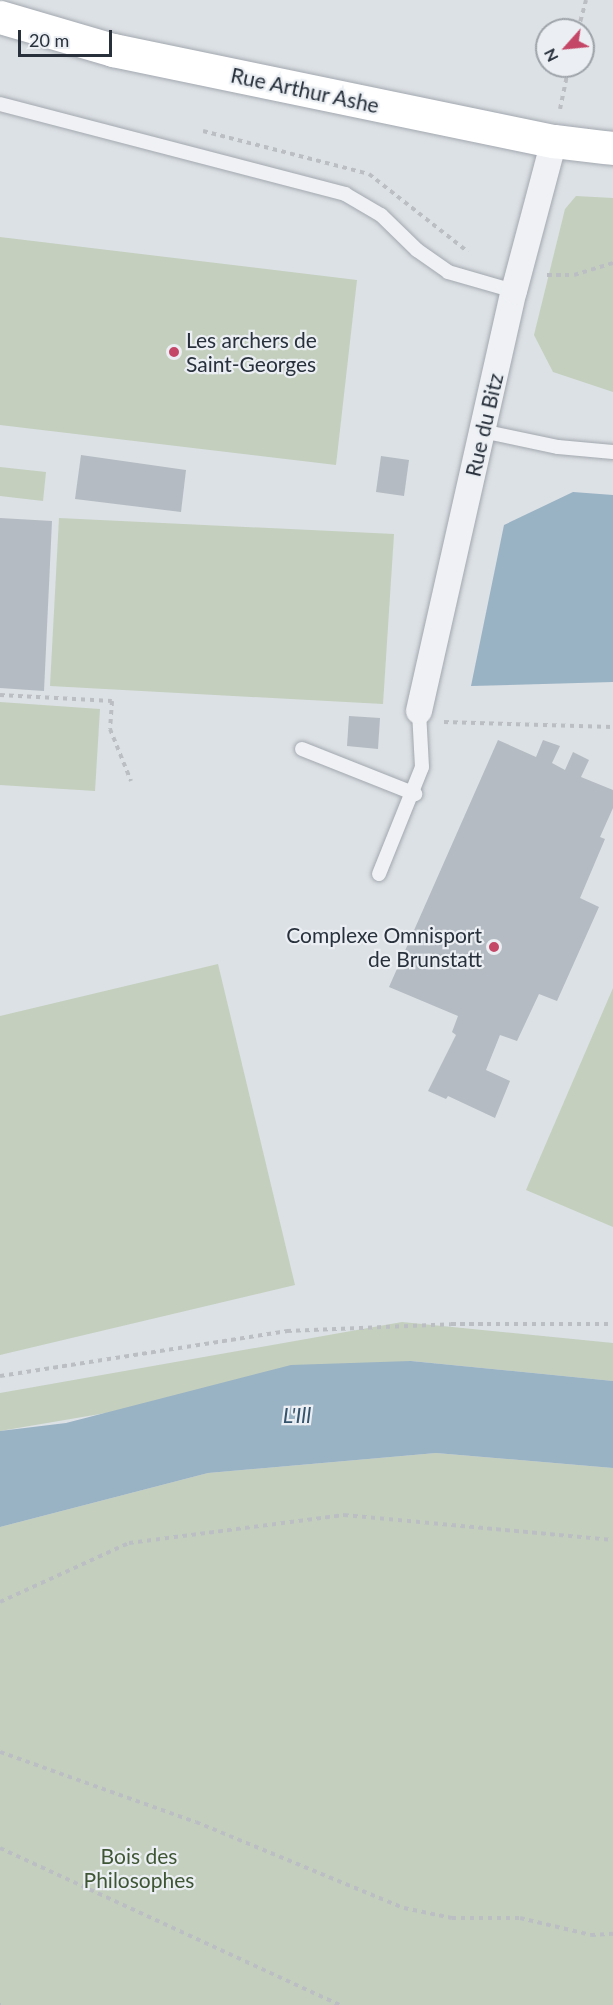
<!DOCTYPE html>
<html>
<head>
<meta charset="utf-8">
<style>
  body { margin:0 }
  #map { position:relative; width:613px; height:2005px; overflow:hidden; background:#dce1e5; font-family:Lato,sans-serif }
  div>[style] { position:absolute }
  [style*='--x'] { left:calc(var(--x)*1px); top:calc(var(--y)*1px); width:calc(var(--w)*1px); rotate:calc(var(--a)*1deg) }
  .green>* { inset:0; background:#c4cfbe }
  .water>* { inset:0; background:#99b2c4 }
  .building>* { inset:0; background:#b4bbc2 }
  .path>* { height:4px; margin-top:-2px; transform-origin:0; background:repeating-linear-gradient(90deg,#bbbfc4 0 4.5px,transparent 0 9px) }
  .roads { filter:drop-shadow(0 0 2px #a2a8af) drop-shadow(0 0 2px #a2a8af) }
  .lane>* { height:14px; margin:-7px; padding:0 7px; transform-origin:7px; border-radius:7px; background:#eff1f4 }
  .street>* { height:26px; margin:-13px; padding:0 13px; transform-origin:13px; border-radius:13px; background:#eff1f4 }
  .secondary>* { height:33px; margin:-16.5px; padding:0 16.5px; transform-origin:16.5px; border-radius:16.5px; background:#fff }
  .dots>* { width:16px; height:16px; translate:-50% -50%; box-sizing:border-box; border:3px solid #ebeff3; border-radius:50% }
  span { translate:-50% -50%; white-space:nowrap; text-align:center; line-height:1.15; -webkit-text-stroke:4.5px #ebeff3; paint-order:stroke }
  .street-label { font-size:21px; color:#27303b }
  .poi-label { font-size:21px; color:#27303b }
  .left { translate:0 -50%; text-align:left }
  .right { translate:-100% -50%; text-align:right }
  .park-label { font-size:21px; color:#3f5635 }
  .water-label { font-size:22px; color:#34536c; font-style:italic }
  .north { position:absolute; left:535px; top:18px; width:60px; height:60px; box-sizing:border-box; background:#ebeff3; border:2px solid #9da3a9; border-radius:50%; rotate:243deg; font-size:16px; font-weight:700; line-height:24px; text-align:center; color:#27303b }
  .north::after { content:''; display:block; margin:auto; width:21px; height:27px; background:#c54767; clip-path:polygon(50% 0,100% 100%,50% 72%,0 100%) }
  .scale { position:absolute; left:18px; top:30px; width:94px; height:27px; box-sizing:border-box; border:3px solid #27303b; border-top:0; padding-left:8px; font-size:18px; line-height:21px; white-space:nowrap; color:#27303b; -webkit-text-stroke:4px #ebeff3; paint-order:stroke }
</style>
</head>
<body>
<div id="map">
  <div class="green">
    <div style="clip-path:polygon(576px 196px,613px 198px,613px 392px,553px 372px,534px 335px,565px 209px)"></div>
    <div style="clip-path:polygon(0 237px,357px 280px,336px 465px,0 425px)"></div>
    <div style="clip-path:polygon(0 467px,46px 472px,43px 501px,0 496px)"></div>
    <div style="clip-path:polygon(59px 518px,394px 534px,383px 704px,50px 686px)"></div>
    <div style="clip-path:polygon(0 702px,100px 709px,95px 791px,0 785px)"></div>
    <div style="clip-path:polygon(218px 964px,295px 1285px,0 1355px,0 1016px)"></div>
    <div style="clip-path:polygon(613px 988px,613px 1227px,526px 1190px)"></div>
    <div style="clip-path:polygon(402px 1322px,613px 1343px,613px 1381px,411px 1361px,0 1431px,0 1393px)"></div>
    <div style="clip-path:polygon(436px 1453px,613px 1468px,613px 2005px,0 2005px,0 1527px,208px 1473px)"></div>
  </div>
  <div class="water">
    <div style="clip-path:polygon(573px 492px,613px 495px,613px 682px,471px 686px,504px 525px)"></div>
    <div style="clip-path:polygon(411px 1361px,613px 1381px,613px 1468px,436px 1453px,208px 1473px,0 1527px,0 1431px,66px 1423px,291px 1365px)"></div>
  </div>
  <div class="building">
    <div style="clip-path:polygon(81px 455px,186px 470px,181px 512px,75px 499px)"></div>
    <div style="clip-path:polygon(381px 456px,409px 460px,404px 496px,376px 492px)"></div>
    <div style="clip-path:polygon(0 518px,52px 521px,44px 691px,0 688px)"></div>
    <div style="clip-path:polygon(349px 716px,380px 718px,378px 749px,347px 746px)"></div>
    <div style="clip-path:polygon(498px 740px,536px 757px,543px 740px,560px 746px,552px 763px,565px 770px,573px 752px,589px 760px,581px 777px,613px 790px,613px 808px,600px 837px,605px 839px,580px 898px,599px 907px,557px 1001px,539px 994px,517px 1041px,500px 1035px,486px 1070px,510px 1081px,495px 1118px,448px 1096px,446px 1099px,428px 1091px,456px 1035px,452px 1032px,458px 1016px,389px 987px)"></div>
  </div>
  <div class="path">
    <div style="--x:578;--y:30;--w:31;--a:-75"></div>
    <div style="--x:560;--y:109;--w:44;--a:-78.2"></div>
    <div style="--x:203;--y:131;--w:171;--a:14.5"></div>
    <div style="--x:369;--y:174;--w:126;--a:38.2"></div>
    <div style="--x:547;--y:275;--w:27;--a:0"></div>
    <div style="--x:574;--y:275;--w:41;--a:-17.1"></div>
    <div style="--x:0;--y:695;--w:112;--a:3.1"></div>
    <div style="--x:112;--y:701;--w:28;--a:94"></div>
    <div style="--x:110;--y:729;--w:56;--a:68"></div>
    <div style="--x:444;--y:722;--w:169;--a:1.7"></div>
    <div style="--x:0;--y:1376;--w:291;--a:-8.9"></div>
    <div style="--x:287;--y:1331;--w:164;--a:-2.4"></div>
    <div style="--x:451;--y:1324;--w:162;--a:0"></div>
    <div style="--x:0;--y:1602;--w:142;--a:-24.6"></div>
    <div style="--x:129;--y:1543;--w:217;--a:-7.4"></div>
    <div style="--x:344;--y:1515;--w:270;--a:5.3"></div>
    <div style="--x:0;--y:1752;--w:208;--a:19.7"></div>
    <div style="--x:196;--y:1822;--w:225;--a:22.5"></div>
    <div style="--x:404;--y:1908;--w:49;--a:11.8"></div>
    <div style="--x:452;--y:1918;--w:68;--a:0"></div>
    <div style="--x:520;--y:1918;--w:73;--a:13.5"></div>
    <div style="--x:591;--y:1935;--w:22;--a:-3"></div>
    <div style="--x:0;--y:1848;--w:374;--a:24.8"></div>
    <div style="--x:0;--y:2005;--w:1;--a:0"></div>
  </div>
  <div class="roads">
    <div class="lane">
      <div style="--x:0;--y:104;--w:357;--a:14.6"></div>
      <div style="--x:345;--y:194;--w:42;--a:30.3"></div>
      <div style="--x:381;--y:215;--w:50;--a:44.2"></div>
      <div style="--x:417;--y:250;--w:38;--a:35"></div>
      <div style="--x:448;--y:272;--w:69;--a:16.1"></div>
      <div style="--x:482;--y:431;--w:78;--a:11.9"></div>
      <div style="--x:558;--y:447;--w:55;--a:5.2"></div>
      <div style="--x:302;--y:749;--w:122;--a:21.7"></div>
      <div style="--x:379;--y:874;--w:115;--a:-68.1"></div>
      <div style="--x:422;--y:767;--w:56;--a:-93.1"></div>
    </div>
    <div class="street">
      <div style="--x:419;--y:711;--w:431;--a:-77.3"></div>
      <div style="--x:514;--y:291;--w:155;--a:-75.1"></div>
    </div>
    <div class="secondary">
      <div style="--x:0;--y:17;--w:118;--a:16.3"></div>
      <div style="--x:113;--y:50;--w:450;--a:11.7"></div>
      <div style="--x:554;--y:141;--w:59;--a:6.8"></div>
    </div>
  </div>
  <div class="dots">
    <div style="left:174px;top:352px;background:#c54767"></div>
    <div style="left:494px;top:947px;background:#c54767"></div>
  </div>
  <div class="street-label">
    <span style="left:305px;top:90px;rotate:12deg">Rue Arthur Ashe</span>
    <span style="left:484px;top:425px;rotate:-77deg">Rue du Bitz</span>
  </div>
  <div class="poi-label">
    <span class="left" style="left:186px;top:352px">Les archers de<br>Saint-Georges</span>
    <span class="right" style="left:482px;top:947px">Complexe Omnisport<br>de Brunstatt</span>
  </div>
  <div class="park-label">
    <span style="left:139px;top:1868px">Bois des<br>Philosophes</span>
  </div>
  <div class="water-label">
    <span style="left:297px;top:1415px">L'Ill</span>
  </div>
  <div class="north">N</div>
  <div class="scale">20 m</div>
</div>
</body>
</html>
